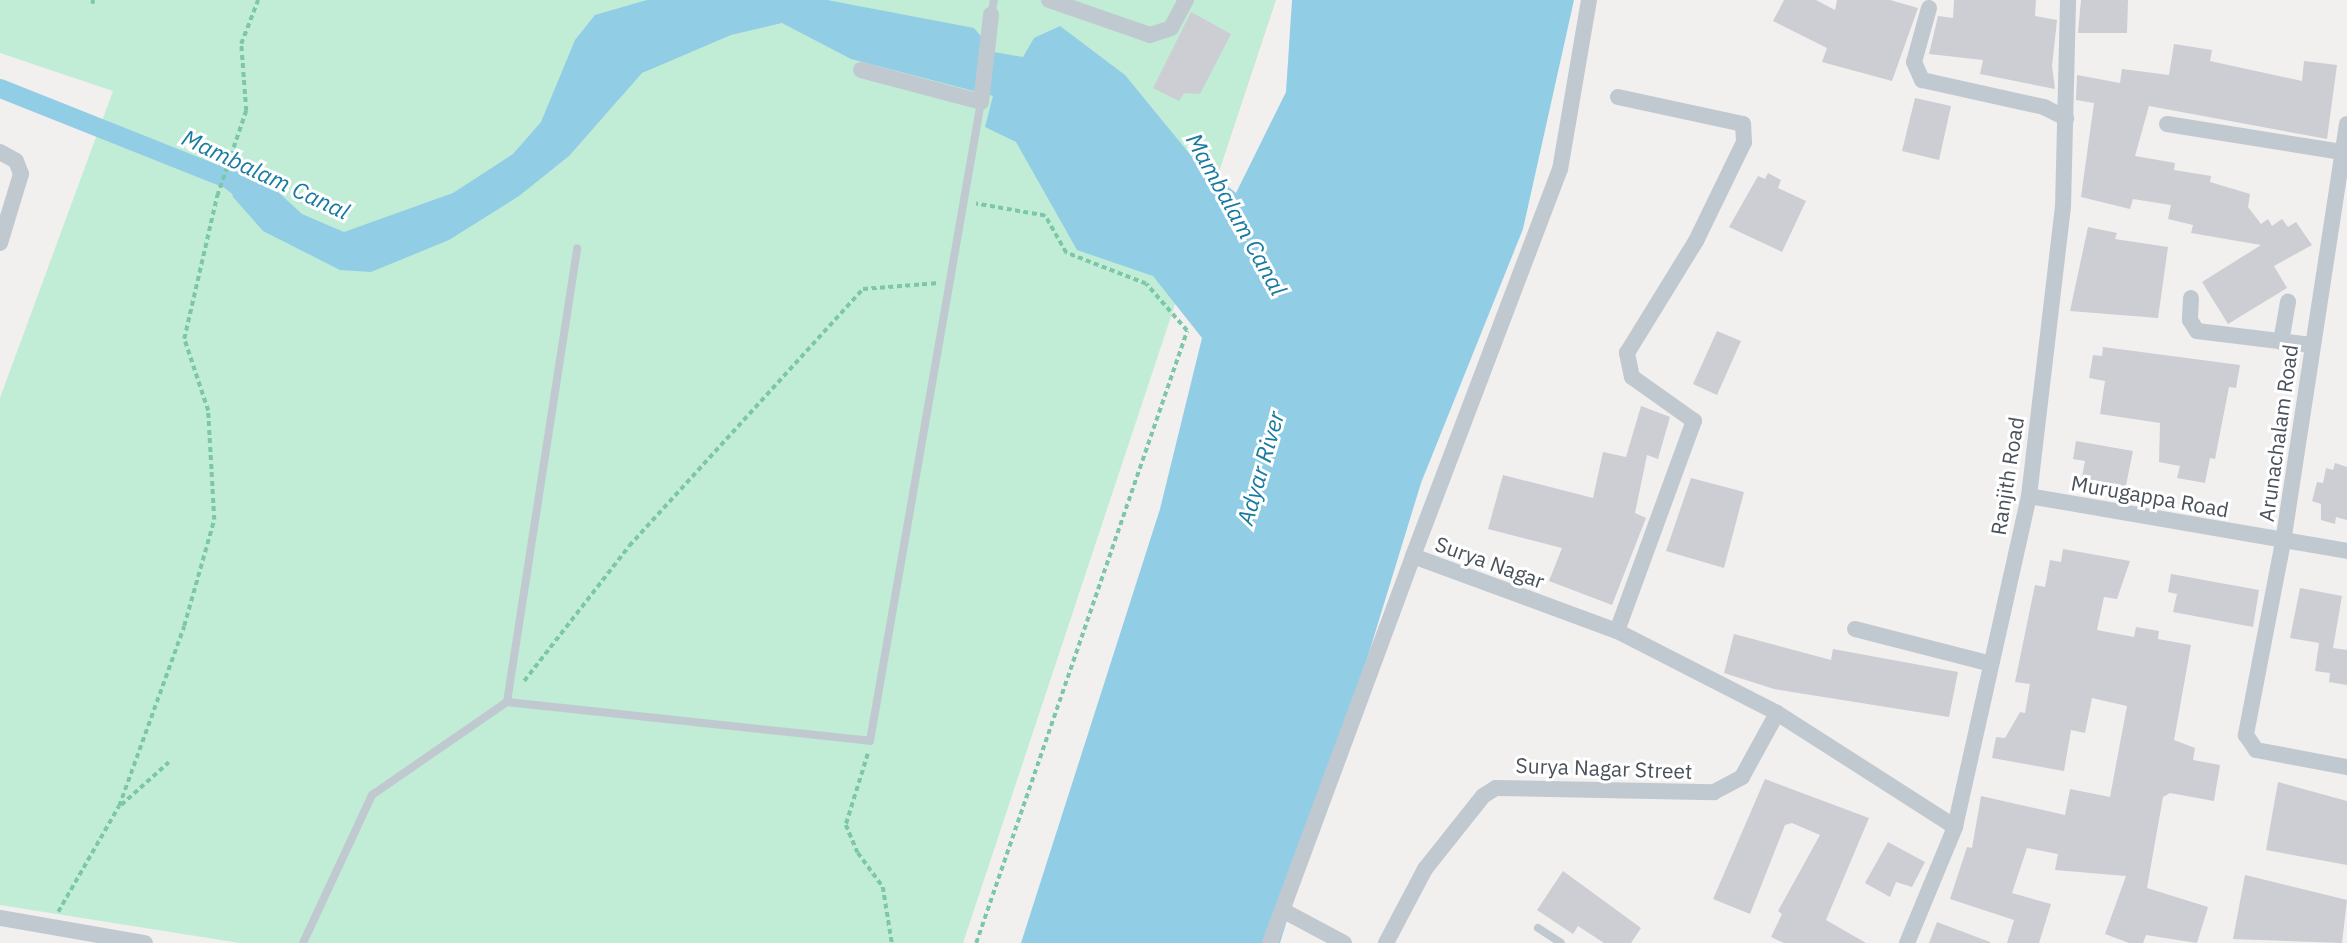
<!DOCTYPE html>
<html>
<head>
<meta charset="utf-8">
<style>
  body { margin:0 }
  #map { position:relative; width:2347px; height:943px; overflow:hidden; background:#f2efef; font-family:"IBM Plex Sans",sans-serif }
  div>[style] { position:absolute }
  [style*='--x'] { left:calc(var(--x)*1px); top:calc(var(--y)*1px); width:calc(var(--w)*1px); rotate:calc(var(--a)*1deg) }
  .green>* { inset:0; background:#c1ecd5 }
  .water>* { inset:0; background:#91cee6 }
  .canal>* { height:19px; margin:-9.5px; padding:0 9.5px; transform-origin:9.5px; border-radius:9.5px; background:#91cee6 }
  .building>* { inset:0; background:#ccced3 }
  .path>* { height:3.5px; margin-top:-1.75px; transform-origin:0; background:repeating-linear-gradient(90deg,#7cc7a7 0 5px,transparent 0 8.5px) }
  .service>* { height:8px; margin:-4px; padding:0 4px; transform-origin:4px; border-radius:4px; background:#c1c9d0 }
  .minor>* { height:16px; margin:-8px; padding:0 8px; transform-origin:8px; border-radius:8px; background:#c1c9d0 }
  span { translate:-50% -50%; white-space:nowrap; text-align:center; line-height:1.15; -webkit-text-stroke:6px #fff; paint-order:stroke }
  .street-label { font-size:21px; color:#49515b }
  .water-label { font-size:23px; color:#177aa0; font-style:italic }
</style>
</head>
<body>
<div id="map">
  <div class="green">
    <div style="clip-path:polygon(0 0,1276px 0,963px 943px,240px 943px,0 905px,0 398px,113px 91px,0 53px)"></div>
  </div>
  <div class="water">
    <div style="clip-path:polygon(647px 0,827px 0,974px 28px,994px 52px,1023px 57px,1034px 38px,1060px 26px,1125px 75px,1193px 158px,1236px 193px,1286px 92px,1292px 0,1574px 0,1523px 229px,1421px 483px,1280px 943px,1021px 943px,1160px 509px,1202px 338px,1153px 276px,1077px 250px,1016px 142px,985px 127px,993px 96px,851px 59px,782px 23px,731px 35px,642px 73px,569px 156px,519px 196px,449px 240px,371px 272px,340px 270px,263px 231px,233px 197px,229px 179px,240px 157px,302px 214px,344px 232px,453px 193px,513px 154px,541px 122px,575px 40px,595px 15px)"></div>
  </div>
  <div class="canal">
    <div style="--x:0;--y:88;--w:246;--a:21.7"></div>
    <div style="--x:229;--y:179;--w:26;--a:39"></div>
  </div>
  <div class="building">
    <div style="clip-path:polygon(1784px 0,1816px 0,1835px 10px,1837px 0,1890px 0,1918px 8px,1892px 81px,1822px 62px,1827px 48px,1773px 21px)"></div>
    <div style="clip-path:polygon(1954px 0,2036px 0,2035px 16px,2057px 20px,2052px 66px,2055px 89px,1980px 74px,1983px 60px,1929px 54px,1938px 16px,1953px 18px)"></div>
    <div style="clip-path:polygon(2081px 0,2128px 0,2127px 33px,2078px 33px)"></div>
    <div style="clip-path:polygon(1191px 12px,1231px 34px,1200px 94px,1184px 93px,1179px 101px,1153px 88px)"></div>
    <div style="clip-path:polygon(2174px 44px,2212px 50px,2210px 61px,2302px 81px,2304px 61px,2337px 65px,2327px 139px,2149px 106px,2135px 156px,2175px 163px,2174px 170px,2211px 176px,2210px 182px,2250px 194px,2248px 207px,2261px 224px,2268px 219px,2272px 226px,2282px 219px,2288px 227px,2296px 222px,2312px 245px,2274px 266px,2287px 288px,2228px 324px,2202px 282px,2261px 245px,2191px 233px,2193px 225px,2168px 219px,2171px 205px,2133px 199px,2130px 209px,2081px 197px,2094px 103px,2076px 100px,2077px 75px,2120px 83px,2122px 69px,2169px 75px)"></div>
    <div style="clip-path:polygon(1915px 98px,1951px 106px,1939px 160px,1902px 151px)"></div>
    <div style="clip-path:polygon(1768px 173px,1781px 180px,1778px 188px,1806px 201px,1782px 252px,1729px 227px,1758px 176px,1765px 179px)"></div>
    <div style="clip-path:polygon(2088px 227px,2117px 233px,2115px 239px,2168px 247px,2158px 318px,2070px 311px)"></div>
    <div style="clip-path:polygon(1717px 331px,1741px 341px,1717px 395px,1693px 384px)"></div>
    <div style="clip-path:polygon(2103px 347px,2240px 365px,2236px 388px,2229px 387px,2215px 459px,2210px 458px,2205px 483px,2177px 478px,2180px 466px,2159px 462px,2160px 423px,2100px 414px,2105px 381px,2089px 378px,2093px 355px,2102px 356px)"></div>
    <div style="clip-path:polygon(1641px 406px,1670px 417px,1658px 459px,1647px 455px,1635px 513px,1646px 518px,1612px 605px,1549px 581px,1562px 548px,1488px 529px,1503px 475px,1593px 498px,1603px 452px,1626px 457px)"></div>
    <div style="clip-path:polygon(2076px 441px,2133px 451px,2125px 490px,2081px 482px,2085px 461px,2073px 459px)"></div>
    <div style="clip-path:polygon(2335px 463px,2347px 467px,2347px 520px,2336px 517px,2335px 524px,2321px 520px,2321px 504px,2312px 501px,2317px 482px,2323px 483px,2326px 468px,2333px 470px)"></div>
    <div style="clip-path:polygon(1691px 478px,1744px 492px,1724px 568px,1666px 551px)"></div>
    <div style="clip-path:polygon(2063px 549px,2130px 561px,2117px 599px,2104px 597px,2097px 630px,2134px 637px,2136px 627px,2159px 631px,2158px 639px,2191px 645px,2174px 740px,2195px 748px,2193px 760px,2220px 765px,2214px 801px,2170px 793px,2163px 797px,2147px 888px,2208px 907px,2197px 943px,2146px 935px,2143px 943px,2129px 943px,2105px 934px,2126px 876px,2055px 870px,2058px 854px,2027px 848px,2012px 893px,2051px 904px,2039px 943px,2007px 943px,2014px 920px,1950px 899px,1967px 847px,1972px 848px,1981px 796px,2065px 815px,2070px 789px,2110px 797px,2127px 706px,2092px 698px,2085px 733px,2071px 730px,2064px 771px,1992px 758px,1996px 737px,2005px 738px,2020px 712px,2025px 713px,2030px 684px,2015px 682px,2035px 585px,2045px 587px,2050px 560px,2061px 562px)"></div>
    <div style="clip-path:polygon(2171px 574px,2259px 590px,2253px 627px,2173px 612px,2177px 594px,2168px 592px)"></div>
    <div style="clip-path:polygon(2300px 588px,2342px 596px,2333px 648px,2347px 650px,2347px 685px,2329px 682px,2330px 673px,2315px 671px,2319px 643px,2290px 638px)"></div>
    <div style="clip-path:polygon(1734px 634px,1831px 660px,1833px 649px,1958px 672px,1949px 717px,1774px 689px,1724px 673px)"></div>
    <div style="clip-path:polygon(1765px 779px,1869px 818px,1826px 920px,1866px 943px,1784px 943px,1771px 937px,1782px 914px,1778px 911px,1820px 835px,1792px 823px,1785px 825px,1750px 914px,1713px 899px)"></div>
    <div style="clip-path:polygon(2278px 782px,2347px 801px,2347px 865px,2266px 850px)"></div>
    <div style="clip-path:polygon(1888px 842px,1925px 862px,1912px 887px,1896px 882px,1890px 897px,1865px 883px)"></div>
    <div style="clip-path:polygon(1563px 871px,1641px 928px,1631px 943px,1604px 943px,1578px 926px,1573px 934px,1537px 910px)"></div>
    <div style="clip-path:polygon(2245px 875px,2347px 900px,2342px 943px,2233px 939px)"></div>
    <div style="clip-path:polygon(1937px 922px,1990px 942px,1990px 943px,1929px 943px)"></div>
  </div>
  <div class="path">
    <div style="--x:92;--y:4;--w:4;--a:-76"></div>
    <div style="--x:524;--y:681;--w:171;--a:-52.1"></div>
    <div style="--x:629;--y:546;--w:348;--a:-47.7"></div>
    <div style="--x:863;--y:289;--w:76;--a:-4.5"></div>
    <div style="--x:868;--y:754;--w:74;--a:107.2"></div>
    <div style="--x:846;--y:825;--w:30;--a:67"></div>
    <div style="--x:858;--y:853;--w:42;--a:53.7"></div>
    <div style="--x:883;--y:887;--w:57;--a:80.9"></div>
    <div style="--x:121;--y:805;--w:64;--a:-41.9"></div>
    <div style="--x:58;--y:912;--w:122;--a:-60.1"></div>
    <div style="--x:119;--y:806;--w:191;--a:-70.1"></div>
    <div style="--x:184;--y:626;--w:110;--a:-74.2"></div>
    <div style="--x:214;--y:520;--w:109;--a:-93.2"></div>
    <div style="--x:208;--y:411;--w:76;--a:-108.4"></div>
    <div style="--x:184;--y:339;--w:147;--a:-77"></div>
    <div style="--x:217;--y:196;--w:90;--a:-71.2"></div>
    <div style="--x:246;--y:111;--w:67;--a:-94.3"></div>
    <div style="--x:241;--y:44;--w:47;--a:-68.9"></div>
    <div style="--x:976;--y:943;--w:647;--a:-70.98"></div>
    <div style="--x:1187;--y:331;--w:62;--a:-131.1"></div>
    <div style="--x:1146;--y:284;--w:86;--a:-158.8"></div>
    <div style="--x:1066;--y:253;--w:43;--a:-119.6"></div>
    <div style="--x:1045;--y:216;--w:70;--a:-170.1"></div>
  </div>
  <div class="service">
    <div style="--x:991;--y:15;--w:15;--a:-79"></div>
    <div style="--x:507;--y:702;--w:365;--a:6.1"></div>
    <div style="--x:870;--y:741;--w:649;--a:-80.15"></div>
    <div style="--x:1538;--y:928;--w:27;--a:33"></div>
    <div style="--x:303;--y:943;--w:163;--a:-65"></div>
    <div style="--x:372;--y:795;--w:164;--a:-34.6"></div>
    <div style="--x:507;--y:702;--w:459;--a:-81.2"></div>
  </div>
  <div class="minor">
    <div style="--x:1049;--y:0;--w:107;--a:19.1"></div>
    <div style="--x:1150;--y:35;--w:22;--a:-18"></div>
    <div style="--x:1171;--y:28;--w:32;--a:-62"></div>
    <div style="--x:1589;--y:0;--w:171;--a:99.7"></div>
    <div style="--x:1560;--y:169;--w:414;--a:110.8"></div>
    <div style="--x:1413;--y:556;--w:217;--a:20.2"></div>
    <div style="--x:1617;--y:631;--w:180;--a:27.1"></div>
    <div style="--x:1777;--y:713;--w:211;--a:32.6"></div>
    <div style="--x:1929;--y:8;--w:56;--a:105.5"></div>
    <div style="--x:1914;--y:62;--w:20;--a:66"></div>
    <div style="--x:1922;--y:80;--w:125;--a:12.5"></div>
    <div style="--x:2044;--y:107;--w:25;--a:27"></div>
    <div style="--x:861;--y:70;--w:124;--a:14.9"></div>
    <div style="--x:981;--y:102;--w:88;--a:-83.4"></div>
    <div style="--x:2167;--y:124;--w:177;--a:9.1"></div>
    <div style="--x:2347;--y:124;--w:423;--a:98.7"></div>
    <div style="--x:2283;--y:542;--w:197;--a:100.9"></div>
    <div style="--x:2246;--y:735;--w:18;--a:56"></div>
    <div style="--x:2256;--y:750;--w:93;--a:10.6"></div>
    <div style="--x:0;--y:152;--w:18;--a:29"></div>
    <div style="--x:16;--y:161;--w:14;--a:69"></div>
    <div style="--x:21;--y:174;--w:72;--a:106.9"></div>
    <div style="--x:2191;--y:298;--w:22;--a:93"></div>
    <div style="--x:2190;--y:320;--w:13;--a:58"></div>
    <div style="--x:2197;--y:331;--w:115;--a:7"></div>
    <div style="--x:2281;--y:342;--w:41;--a:-80.1"></div>
    <div style="--x:2029;--y:496;--w:323;--a:9.8"></div>
    <div style="--x:1855;--y:629;--w:140;--a:14.4"></div>
    <div style="--x:1617;--y:631;--w:224;--a:-69.9"></div>
    <div style="--x:1694;--y:421;--w:76;--a:-144.6"></div>
    <div style="--x:1632;--y:377;--w:25;--a:-102"></div>
    <div style="--x:1627;--y:353;--w:132;--a:-58.4"></div>
    <div style="--x:1696;--y:241;--w:110;--a:-64.1"></div>
    <div style="--x:1744;--y:142;--w:18;--a:-93"></div>
    <div style="--x:1743;--y:124;--w:128;--a:-167.8"></div>
    <div style="--x:1284;--y:911;--w:68;--a:28.1"></div>
    <div style="--x:0;--y:918;--w:147;--a:9.8"></div>
    <div style="--x:1270;--y:943;--w:413;--a:-69.7"></div>
    <div style="--x:1386;--y:943;--w:84;--a:-62.2"></div>
    <div style="--x:1425;--y:869;--w:93;--a:-51.5"></div>
    <div style="--x:1483;--y:796;--w:15;--a:-32"></div>
    <div style="--x:1496;--y:788;--w:218;--a:1.1"></div>
    <div style="--x:1714;--y:792;--w:32;--a:-28"></div>
    <div style="--x:1742;--y:777;--w:73;--a:-61.3"></div>
    <div style="--x:1907;--y:943;--w:126;--a:-67.5"></div>
    <div style="--x:1955;--y:827;--w:339;--a:-77.4"></div>
    <div style="--x:2029;--y:496;--w:291;--a:-83.3"></div>
    <div style="--x:2063;--y:207;--w:207;--a:-88.6"></div>
  </div>
  <div class="street-label">
    <span style="left:2278px;top:433px;rotate:-82deg">Arunachalam Road</span>
    <span style="left:2007px;top:476px;rotate:-81deg">Ranjith Road</span>
    <span style="left:2150px;top:496px;rotate:10deg">Murugappa Road</span>
    <span style="left:1490px;top:562px;rotate:20deg">Surya Nagar</span>
    <span style="left:1604px;top:768px;rotate:2deg">Surya Nagar Street</span>
  </div>
  <div class="water-label">
    <span style="left:266px;top:174px;rotate:25deg">Mambalam Canal</span>
    <span style="left:1237px;top:214px;rotate:61deg">Mambalam Canal</span>
    <span style="left:1260px;top:468px;rotate:-74deg">Adyar River</span>
  </div>
</div>
</body>
</html>
